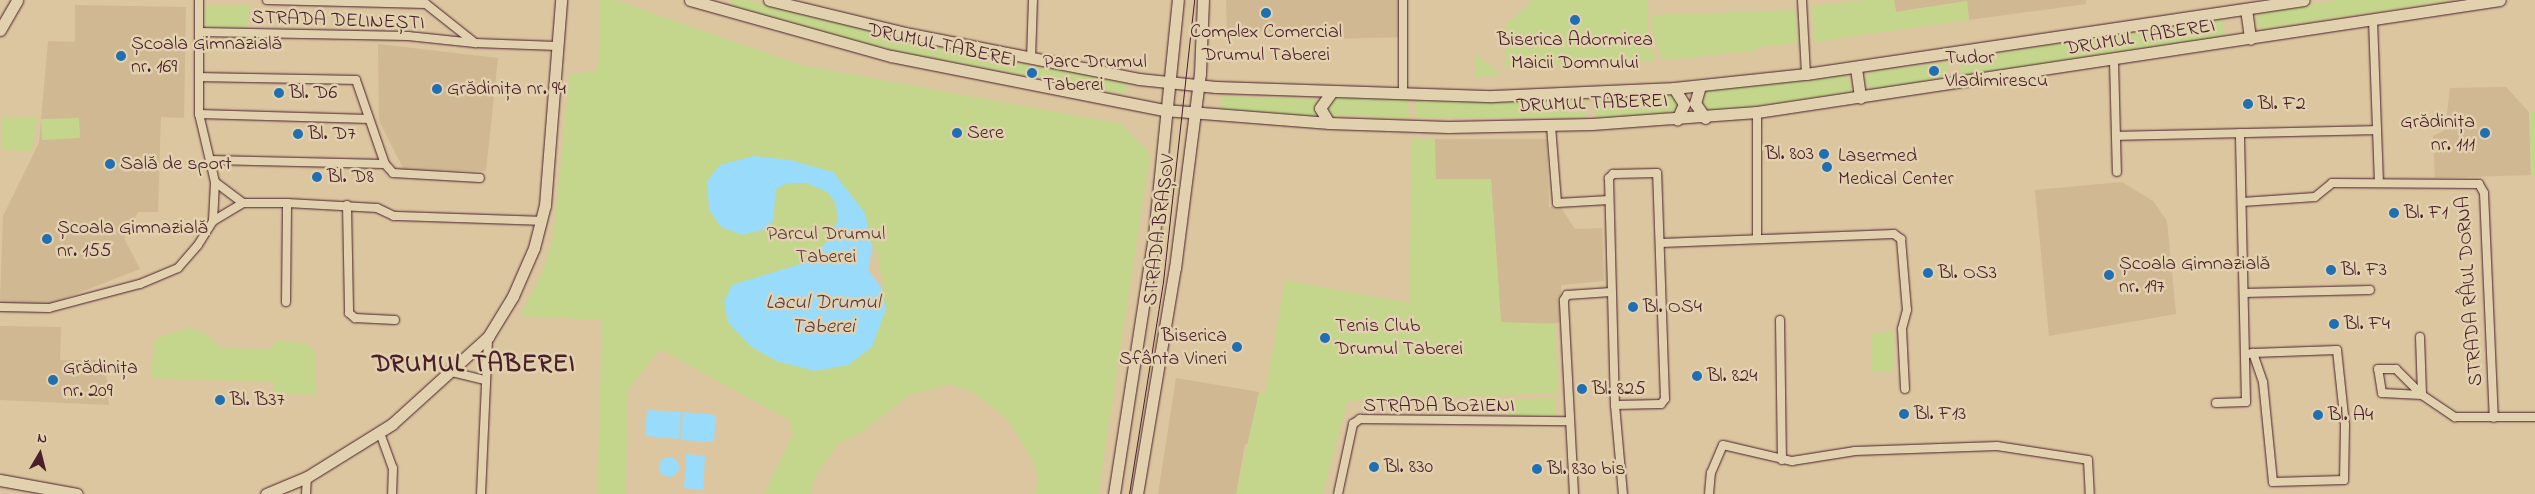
<!DOCTYPE html>
<html>
<head>
<meta charset="utf-8">
<style>
  body { margin:0 }
  #map { position:relative; width:2535px; height:494px; overflow:hidden; background:#dbc6a0; font-family:"Indie Flower",sans-serif }
  div>[style] { position:absolute }
  [style*='--x'] { left:calc(var(--x)*1px); top:calc(var(--y)*1px); width:calc(var(--w)*1px); rotate:calc(var(--a)*1deg) }
  .built>* { inset:0; background:#cfb892 }
  .green>* { inset:0; background:#c3d68b }
  .water>* { inset:0; background:#99dbfb }
  .round { border-radius:50% }
  .pier>* { inset:0; background:#dbc6a0 }
  .roads { filter:drop-shadow(0 0 1px #4a1f2b) drop-shadow(0 0 1px #4a1f2b) }
  .street>* { height:8px; margin:-4px; padding:0 4px; transform-origin:4px; border-radius:4px; background:#e2d1ae }
  .secondary>* { height:11px; margin:-5.5px; padding:0 5.5px; transform-origin:5.5px; border-radius:5.5px; background:#e2d1ae }
  .tram>* { height:1px; margin:-0.5px; padding:0 0.5px; transform-origin:0.5px; border-radius:0.5px; background:#4a1f2b }
  .dots>* { width:14px; height:14px; translate:-50% -50%; box-sizing:border-box; border:2px solid #e2d1ae; border-radius:50% }
  span { translate:-50% -50%; white-space:nowrap; text-align:center; line-height:1.15; -webkit-text-stroke:5px #e2d1ae; paint-order:stroke }
  .street-label { font-size:20px; color:#4a1f2b }
  .poi-label { font-size:20px; color:#4a1f2b }
  .left { translate:0 -50%; text-align:left }
  .right { translate:-100% -50%; text-align:right }
  .park-label { font-size:20px; color:#5c3a39 }
  .water-label { font-size:21px; color:#563b4a; font-style:italic }
  .district-label { font-size:25px; color:#4a1f2b; font-weight:700; letter-spacing:1px }
  .north { position:absolute; left:15px; top:429px; width:50px; height:50px; -webkit-text-stroke:4px #e2d1ae; paint-order:stroke; rotate:8deg; font-size:14px; font-weight:700; line-height:20px; text-align:center; color:#4a1f2b }
  .north::after { content:''; display:block; margin:auto; width:18px; height:22px; background:#4a1f2b; clip-path:polygon(50% 0,100% 100%,50% 72%,0 100%) }
</style>
</head>
<body>
<div id="map">
  <div class="built">
    <div style="clip-path:polygon(1226px 0,1406px 0,1407px 37px,1330px 39px,1305px 30px,1227px 33px)"></div>
    <div style="clip-path:polygon(1894px 0,2086px 0,2086px 4px,1969px 20px,1967px 1px,1896px 12px)"></div>
    <div style="clip-path:polygon(75px 5px,186px 7px,184px 118px,161px 117px,158px 212px,138px 212px,124px 238px,140px 269px,50px 304px,0 303px,3px 216px,39px 143px,48px 41px,75px 42px)"></div>
    <div style="clip-path:polygon(378px 44px,498px 58px,486px 171px,404px 170px,379px 121px)"></div>
    <div style="clip-path:polygon(2506px 87px,2529px 112px,2531px 175px,2435px 178px,2433px 136px,2445px 130px,2450px 88px)"></div>
    <div style="clip-path:polygon(1435px 139px,1547px 139px,1549px 207px,1560px 206px,1575px 229px,1602px 228px,1604px 281px,1561px 285px,1560px 323px,1505px 326px,1501px 322px,1491px 179px,1435px 179px)"></div>
    <div style="clip-path:polygon(2122px 182px,2153px 201px,2167px 221px,2176px 314px,2049px 336px,2035px 190px)"></div>
    <div style="clip-path:polygon(0 326px,61px 327px,60px 360px,105px 360px,109px 405px,0 400px)"></div>
    <div style="clip-path:polygon(1176px 378px,1259px 392px,1250px 445px,1245px 444px,1236px 494px,1158px 494px)"></div>
  </div>
  <div class="green">
    <div style="clip-path:polygon(600px 0,616px 0,801px 65px,1122px 124px,1150px 154px,1098px 494px,1035px 494px,1038px 478px,1033px 460px,1007px 419px,971px 391px,950px 384px,909px 395px,861px 433px,840px 442px,815px 476px,810px 494px,764px 494px,793px 434px,789px 420px,660px 349px,628px 390px,626px 494px,597px 494px,602px 320px,520px 316px,542px 273px,553px 238px,570px 74px,598px 71px)"></div>
    <div style="clip-path:polygon(732px 0,748px 0,939px 48px,1127px 83px,1125px 94px,906px 53px,802px 28px,733px 8px)"></div>
    <div style="clip-path:polygon(1533px 0,1647px 0,1647px 33px,1656px 61px,1505px 67px,1505px 25px)"></div>
    <div style="clip-path:polygon(1866px 0,1894px 0,1896px 12px,1967px 1px,1969px 20px,1814px 42px,1812px 6px)"></div>
    <div style="clip-path:polygon(2340px 0,2451px 0,2262px 29px,2254px 22px,2260px 13px)"></div>
    <div style="clip-path:polygon(205px 5px,249px 6px,248px 28px,205px 27px)"></div>
    <div style="clip-path:polygon(1796px 10px,1797px 43px,1758px 47px,1758px 51px,1662px 60px,1652px 30px,1652px 15px)"></div>
    <div style="clip-path:polygon(2222px 19px,2225px 37px,1962px 77px,1959px 59px)"></div>
    <div style="clip-path:polygon(1475px 53px,1501px 75px,1476px 77px)"></div>
    <div style="clip-path:polygon(1947px 62px,1949px 79px,1873px 89px,1864px 81px,1869px 72px)"></div>
    <div style="clip-path:polygon(1846px 75px,1852px 88px,1844px 95px,1710px 112px,1701px 104px,1708px 91px)"></div>
    <div style="clip-path:polygon(1670px 94px,1678px 103px,1675px 112px,1595px 119px,1594px 99px)"></div>
    <div style="clip-path:polygon(1222px 96px,1317px 99px,1318px 119px,1220px 110px)"></div>
    <div style="clip-path:polygon(1332px 97px,1408px 100px,1409px 118px,1333px 115px,1325px 110px)"></div>
    <div style="clip-path:polygon(1585px 98px,1586px 117px,1416px 118px,1416px 100px)"></div>
    <div style="clip-path:polygon(2529px 112px,2535px 112px,2535px 175px,2531px 175px)"></div>
    <div style="clip-path:polygon(2px 117px,37px 118px,32px 151px,1px 150px)"></div>
    <div style="clip-path:polygon(79px 118px,80px 138px,42px 140px,41px 119px)"></div>
    <div style="clip-path:polygon(1412px 139px,1435px 139px,1436px 179px,1491px 179px,1501px 322px,1555px 324px,1558px 393px,1348px 401px,1322px 494px,1236px 494px,1259px 392px,1265px 393px,1285px 280px,1409px 303px)"></div>
    <div style="clip-path:polygon(188px 328px,205px 333px,221px 348px,271px 349px,276px 340px,305px 343px,316px 352px,315px 395px,273px 393px,273px 382px,151px 378px,154px 339px)"></div>
    <div style="clip-path:polygon(1893px 332px,1894px 372px,1872px 372px,1871px 333px)"></div>
    <div style="clip-path:polygon(1556px 398px,1556px 415px,1510px 416px,1510px 399px)"></div>
  </div>
  <div class="water">
    <div style="clip-path:polygon(754px 156px,790px 160px,833px 172px,865px 213px,886px 309px,872px 347px,848px 365px,815px 371px,776px 361px,749px 345px,728px 322px,724px 302px,732px 285px,804px 263px,827px 242px,838px 220px,835px 202px,827px 192px,807px 183px,788px 183px,776px 189px,773px 220px,765px 229px,742px 235px,721px 227px,709px 209px,707px 181px,720px 165px)"></div>
    <div style="clip-path:polygon(647px 410px,681px 412px,679px 439px,645px 436px)"></div>
    <div style="clip-path:polygon(683px 412px,716px 415px,714px 442px,681px 440px)"></div>
    <div style="clip-path:polygon(686px 454px,705px 456px,703px 490px,684px 488px)"></div>
    <div class="round" style="left:659px;top:457px;width:20px;height:20px"></div>
  </div>
  <div class="pier">
    <div style="clip-path:polygon(874px 240px,876px 249px,885px 292px,868px 270px)"></div>
  </div>
  <div class="roads">
    <div class="street">
      <div style="--x:267;--y:0;--w:159;--a:1.4"></div>
      <div style="--x:426;--y:4;--w:63;--a:38.5"></div>
      <div style="--x:475;--y:43;--w:82;--a:2.1"></div>
      <div style="--x:1802;--y:0;--w:74;--a:86.9"></div>
      <div style="--x:2373;--y:20;--w:163;--a:87.9"></div>
      <div style="--x:200;--y:32;--w:208;--a:1.1"></div>
      <div style="--x:408;--y:36;--w:67;--a:6"></div>
      <div style="--x:1031;--y:59;--w:59;--a:-88.1"></div>
      <div style="--x:2114;--y:61;--w:111;--a:88.5"></div>
      <div style="--x:200;--y:77;--w:156;--a:1.1"></div>
      <div style="--x:356;--y:80;--w:89;--a:71"></div>
      <div style="--x:385;--y:164;--w:12;--a:48"></div>
      <div style="--x:393;--y:173;--w:87;--a:3.3"></div>
      <div style="--x:1403;--y:95;--w:95;--a:-90"></div>
      <div style="--x:1757;--y:112;--w:124;--a:90"></div>
      <div style="--x:199;--y:114;--w:170;--a:1.7"></div>
      <div style="--x:1551;--y:126;--w:77;--a:85.5"></div>
      <div style="--x:1557;--y:203;--w:52;--a:-3.3"></div>
      <div style="--x:2116;--y:136;--w:261;--a:-1.3"></div>
      <div style="--x:211;--y:160;--w:174;--a:1.3"></div>
      <div style="--x:215;--y:182;--w:35;--a:37"></div>
      <div style="--x:2242;--y:202;--w:73;--a:-3.9"></div>
      <div style="--x:2315;--y:197;--w:22;--a:-39"></div>
      <div style="--x:2332;--y:183;--w:147;--a:0.4"></div>
      <div style="--x:2479;--y:184;--w:10;--a:61"></div>
      <div style="--x:2484;--y:193;--w:225;--a:87.5"></div>
      <div style="--x:347;--y:205;--w:108;--a:88.9"></div>
      <div style="--x:349;--y:313;--w:8;--a:40"></div>
      <div style="--x:355;--y:318;--w:40;--a:2.9"></div>
      <div style="--x:213;--y:221;--w:35;--a:-31"></div>
      <div style="--x:243;--y:203;--w:44;--a:0"></div>
      <div style="--x:287;--y:203;--w:90;--a:3.2"></div>
      <div style="--x:377;--y:208;--w:19;--a:25"></div>
      <div style="--x:394;--y:216;--w:148;--a:1.9"></div>
      <div style="--x:1661;--y:243;--w:233;--a:-2.2"></div>
      <div style="--x:1894;--y:234;--w:9;--a:36"></div>
      <div style="--x:1901;--y:239;--w:71;--a:85.2"></div>
      <div style="--x:1907;--y:310;--w:20;--a:105"></div>
      <div style="--x:1902;--y:329;--w:60;--a:87.1"></div>
      <div style="--x:2244;--y:293;--w:126;--a:-1.4"></div>
      <div style="--x:286;--y:302;--w:99;--a:-89.4"></div>
      <div style="--x:0;--y:307;--w:49;--a:1.2"></div>
      <div style="--x:49;--y:308;--w:94;--a:-14.8"></div>
      <div style="--x:140;--y:284;--w:41;--a:-22.8"></div>
      <div style="--x:178;--y:268;--w:30;--a:-49"></div>
      <div style="--x:198;--y:245;--w:28;--a:-58"></div>
      <div style="--x:213;--y:221;--w:39;--a:-87"></div>
      <div style="--x:215;--y:182;--w:70;--a:-103.2"></div>
      <div style="--x:199;--y:114;--w:114;--a:-90"></div>
      <div style="--x:1780;--y:320;--w:140;--a:89.2"></div>
      <div style="--x:2420;--y:337;--w:58;--a:88"></div>
      <div style="--x:2422;--y:395;--w:40;--a:34"></div>
      <div style="--x:2455;--y:417;--w:80;--a:0"></div>
      <div style="--x:2248;--y:354;--w:5;--a:-11"></div>
      <div style="--x:2253;--y:353;--w:84;--a:-2"></div>
      <div style="--x:2337;--y:350;--w:75;--a:83.9"></div>
      <div style="--x:2345;--y:425;--w:55;--a:91"></div>
      <div style="--x:2344;--y:480;--w:71;--a:178.4"></div>
      <div style="--x:2273;--y:482;--w:100;--a:-95.7"></div>
      <div style="--x:2263;--y:382;--w:31;--a:-109"></div>
      <div style="--x:2378;--y:369;--w:18;--a:0"></div>
      <div style="--x:2396;--y:369;--w:37;--a:45"></div>
      <div style="--x:2422;--y:395;--w:40;--a:-177.1"></div>
      <div style="--x:2382;--y:393;--w:24;--a:-99"></div>
      <div style="--x:452;--y:372;--w:33;--a:14"></div>
      <div style="--x:2216;--y:403;--w:30;--a:-2"></div>
      <div style="--x:2246;--y:402;--w:269;--a:-91.3"></div>
      <div style="--x:1615;--y:405;--w:46;--a:-1.2"></div>
      <div style="--x:1661;--y:404;--w:6;--a:-51"></div>
      <div style="--x:1665;--y:399;--w:226;--a:-92"></div>
      <div style="--x:1657;--y:173;--w:44;--a:178.7"></div>
      <div style="--x:1613;--y:174;--w:6;--a:135"></div>
      <div style="--x:1609;--y:178;--w:227;--a:88.5"></div>
      <div style="--x:1615;--y:405;--w:89;--a:84.9"></div>
      <div style="--x:380;--y:433;--w:37;--a:70"></div>
      <div style="--x:393;--y:468;--w:26;--a:92"></div>
      <div style="--x:306;--y:494;--w:17;--a:-87"></div>
      <div style="--x:481;--y:494;--w:157;--a:-87.4"></div>
      <div style="--x:1338;--y:494;--w:72;--a:-77.9"></div>
      <div style="--x:1353;--y:424;--w:9;--a:-36"></div>
      <div style="--x:1360;--y:419;--w:208;--a:0.6"></div>
      <div style="--x:1574;--y:494;--w:194;--a:-93"></div>
      <div style="--x:1564;--y:300;--w:6;--a:-59"></div>
      <div style="--x:1567;--y:295;--w:44;--a:-3.9"></div>
      <div style="--x:1709;--y:494;--w:21;--a:-85"></div>
      <div style="--x:1711;--y:473;--w:30;--a:-67"></div>
      <div style="--x:1723;--y:445;--w:71;--a:13.1"></div>
      <div style="--x:1792;--y:461;--w:64;--a:-9"></div>
      <div style="--x:1855;--y:451;--w:142;--a:-2"></div>
      <div style="--x:1997;--y:446;--w:92;--a:8.7"></div>
      <div style="--x:2088;--y:460;--w:34;--a:87"></div>
    </div>
    <div class="secondary">
      <div style="--x:690;--y:0;--w:209;--a:15.6"></div>
      <div style="--x:891;--y:56;--w:278;--a:11.2"></div>
      <div style="--x:1164;--y:110;--w:166;--a:4.5"></div>
      <div style="--x:1329;--y:123;--w:119;--a:1.9"></div>
      <div style="--x:1448;--y:127;--w:144;--a:-1.2"></div>
      <div style="--x:1592;--y:124;--w:165;--a:-4.2"></div>
      <div style="--x:1757;--y:112;--w:751;--a:-8.57"></div>
      <div style="--x:769;--y:0;--w:145;--a:13.6"></div>
      <div style="--x:910;--y:34;--w:233;--a:11.1"></div>
      <div style="--x:1139;--y:79;--w:77;--a:5.9"></div>
      <div style="--x:1216;--y:87;--w:277;--a:1.9"></div>
      <div style="--x:1493;--y:96;--w:181;--a:-2.5"></div>
      <div style="--x:1674;--y:88;--w:133;--a:-6.1"></div>
      <div style="--x:1806;--y:74;--w:503;--a:-8.45"></div>
      <div style="--x:2246;--y:9;--w:30;--a:82"></div>
      <div style="--x:0;--y:30;--w:34;--a:-60"></div>
      <div style="--x:1856;--y:68;--w:30;--a:82"></div>
      <div style="--x:1700;--y:86;--w:18;--a:106"></div>
      <div style="--x:1695;--y:103;--w:18;--a:56"></div>
      <div style="--x:1674;--y:88;--w:19;--a:58"></div>
      <div style="--x:1684;--y:104;--w:17;--a:114"></div>
      <div style="--x:1329;--y:123;--w:17;--a:-121"></div>
      <div style="--x:1320;--y:108;--w:19;--a:-54"></div>
      <div style="--x:0;--y:480;--w:78;--a:10.3"></div>
      <div style="--x:266;--y:494;--w:44;--a:-22.5"></div>
      <div style="--x:307;--y:477;--w:100;--a:-31.9"></div>
      <div style="--x:392;--y:424;--w:130;--a:-42.2"></div>
      <div style="--x:488;--y:337;--w:48;--a:-58.6"></div>
      <div style="--x:513;--y:296;--w:52;--a:-66.4"></div>
      <div style="--x:534;--y:248;--w:44;--a:-75.7"></div>
      <div style="--x:545;--y:205;--w:206;--a:-85.5"></div>
      <div style="--x:1114;--y:494;--w:262;--a:-81.2"></div>
      <div style="--x:1154;--y:235;--w:236;--a:-84.2"></div>
      <div style="--x:1137;--y:494;--w:229;--a:-80.5"></div>
      <div style="--x:1175;--y:268;--w:196;--a:-82.7"></div>
      <div style="--x:1200;--y:74;--w:74;--a:-87.7"></div>
    </div>
  </div>
  <div class="tram">
    <div style="--x:1129;--y:494;--w:215;--a:-80.9"></div>
    <div style="--x:1163;--y:282;--w:284;--a:-83.7"></div>
  </div>
  <div class="dots">
    <div style="left:1266px;top:13px;background:#1f6fb2"></div>
    <div style="left:1575px;top:20px;background:#1f6fb2"></div>
    <div style="left:121px;top:56px;background:#1f6fb2"></div>
    <div style="left:1934px;top:71px;background:#1f6fb2"></div>
    <div style="left:1032px;top:73px;background:#1f6fb2"></div>
    <div style="left:437px;top:89px;background:#1f6fb2"></div>
    <div style="left:279px;top:93px;background:#1f6fb2"></div>
    <div style="left:2248px;top:104px;background:#1f6fb2"></div>
    <div style="left:957px;top:133px;background:#1f6fb2"></div>
    <div style="left:2485px;top:133px;background:#1f6fb2"></div>
    <div style="left:298px;top:134px;background:#1f6fb2"></div>
    <div style="left:1824px;top:154px;background:#1f6fb2"></div>
    <div style="left:110px;top:164px;background:#1f6fb2"></div>
    <div style="left:1827px;top:167px;background:#1f6fb2"></div>
    <div style="left:317px;top:177px;background:#1f6fb2"></div>
    <div style="left:2394px;top:213px;background:#1f6fb2"></div>
    <div style="left:47px;top:239px;background:#1f6fb2"></div>
    <div style="left:2331px;top:270px;background:#1f6fb2"></div>
    <div style="left:1928px;top:273px;background:#1f6fb2"></div>
    <div style="left:2109px;top:275px;background:#1f6fb2"></div>
    <div style="left:1633px;top:307px;background:#1f6fb2"></div>
    <div style="left:2334px;top:324px;background:#1f6fb2"></div>
    <div style="left:1325px;top:338px;background:#1f6fb2"></div>
    <div style="left:1237px;top:347px;background:#1f6fb2"></div>
    <div style="left:1697px;top:376px;background:#1f6fb2"></div>
    <div style="left:53px;top:380px;background:#1f6fb2"></div>
    <div style="left:1582px;top:389px;background:#1f6fb2"></div>
    <div style="left:220px;top:400px;background:#1f6fb2"></div>
    <div style="left:1904px;top:414px;background:#1f6fb2"></div>
    <div style="left:2318px;top:415px;background:#1f6fb2"></div>
    <div style="left:1374px;top:467px;background:#1f6fb2"></div>
    <div style="left:1537px;top:469px;background:#1f6fb2"></div>
  </div>
  <div class="street-label">
    <span style="left:338px;top:21px;rotate:2deg">STRADA DELINEȘTI</span>
    <span style="left:2140px;top:38px;rotate:-9deg">DRUMUL TABEREI</span>
    <span style="left:942px;top:46px;rotate:12deg">DRUMUL TABEREI</span>
    <span style="left:1592px;top:104px;rotate:-2deg">DRUMUL TABEREI</span>
    <span style="left:1160px;top:230px;rotate:-83deg">STRADA BRAȘOV</span>
    <span style="left:2470px;top:291px;rotate:-94deg">STRADA RÂUL DORNA</span>
    <span style="left:1439px;top:406px">STRADA BOZIENI</span>
  </div>
  <div class="poi-label">
    <span style="left:1266px;top:44px">Complex Comercial<br>Drumul Taberei</span>
    <span style="left:1575px;top:52px">Biserica Adormirea<br>Maicii Domnului</span>
    <span class="left" style="left:131px;top:56px">Școala Gimnazială<br>nr. 169</span>
    <span class="left" style="left:1945px;top:70px">Tudor<br>Vladimirescu</span>
    <span class="left" style="left:1043px;top:74px">Parc Drumul<br>Taberei</span>
    <span class="left" style="left:447px;top:89px">Grădinița nr. 94</span>
    <span class="left" style="left:289px;top:93px">Bl. D6</span>
    <span class="left" style="left:2258px;top:104px">Bl. F2</span>
    <span class="right" style="left:2475px;top:134px">Grădinița<br>nr. 111</span>
    <span class="left" style="left:967px;top:133px">Sere</span>
    <span class="left" style="left:308px;top:134px">Bl. D7</span>
    <span class="right" style="left:1814px;top:154px">Bl. 803</span>
    <span class="left" style="left:1838px;top:168px">Lasermed<br>Medical Center</span>
    <span class="left" style="left:120px;top:164px">Sală de sport</span>
    <span class="left" style="left:327px;top:177px">Bl. D8</span>
    <span class="left" style="left:2404px;top:213px">Bl. F1</span>
    <span class="left" style="left:57px;top:240px">Școala Gimnazială<br>nr. 155</span>
    <span class="left" style="left:2119px;top:276px">Școala Gimnazială<br>nr. 197</span>
    <span class="left" style="left:2341px;top:270px">Bl. F3</span>
    <span class="left" style="left:1938px;top:273px">Bl. OS3</span>
    <span class="left" style="left:1643px;top:307px">Bl. OS4</span>
    <span class="left" style="left:2344px;top:324px">Bl. F4</span>
    <span class="left" style="left:1335px;top:338px">Tenis Club<br>Drumul Taberei</span>
    <span class="right" style="left:1227px;top:348px">Biserica<br>Sfânta Vineri</span>
    <span class="left" style="left:63px;top:380px">Grădinița<br>nr. 209</span>
    <span class="left" style="left:1707px;top:376px">Bl. 824</span>
    <span class="left" style="left:1592px;top:389px">Bl. 825</span>
    <span class="left" style="left:230px;top:400px">Bl. B37</span>
    <span class="left" style="left:1914px;top:414px">Bl. F13</span>
    <span class="left" style="left:2328px;top:415px">Bl. A4</span>
    <span class="left" style="left:1384px;top:467px">Bl. 830</span>
    <span class="left" style="left:1547px;top:469px">Bl. 830 bis</span>
  </div>
  <div class="park-label">
    <span style="left:826px;top:246px">Parcul Drumul<br>Taberei</span>
  </div>
  <div class="water-label">
    <span style="left:823px;top:315px">Lacul Drumul<br>Taberei</span>
  </div>
  <div class="district-label">
    <span style="left:474px;top:365px">DRUMUL TABEREI</span>
  </div>
  <div class="north">N</div>
</div>
</body>
</html>
